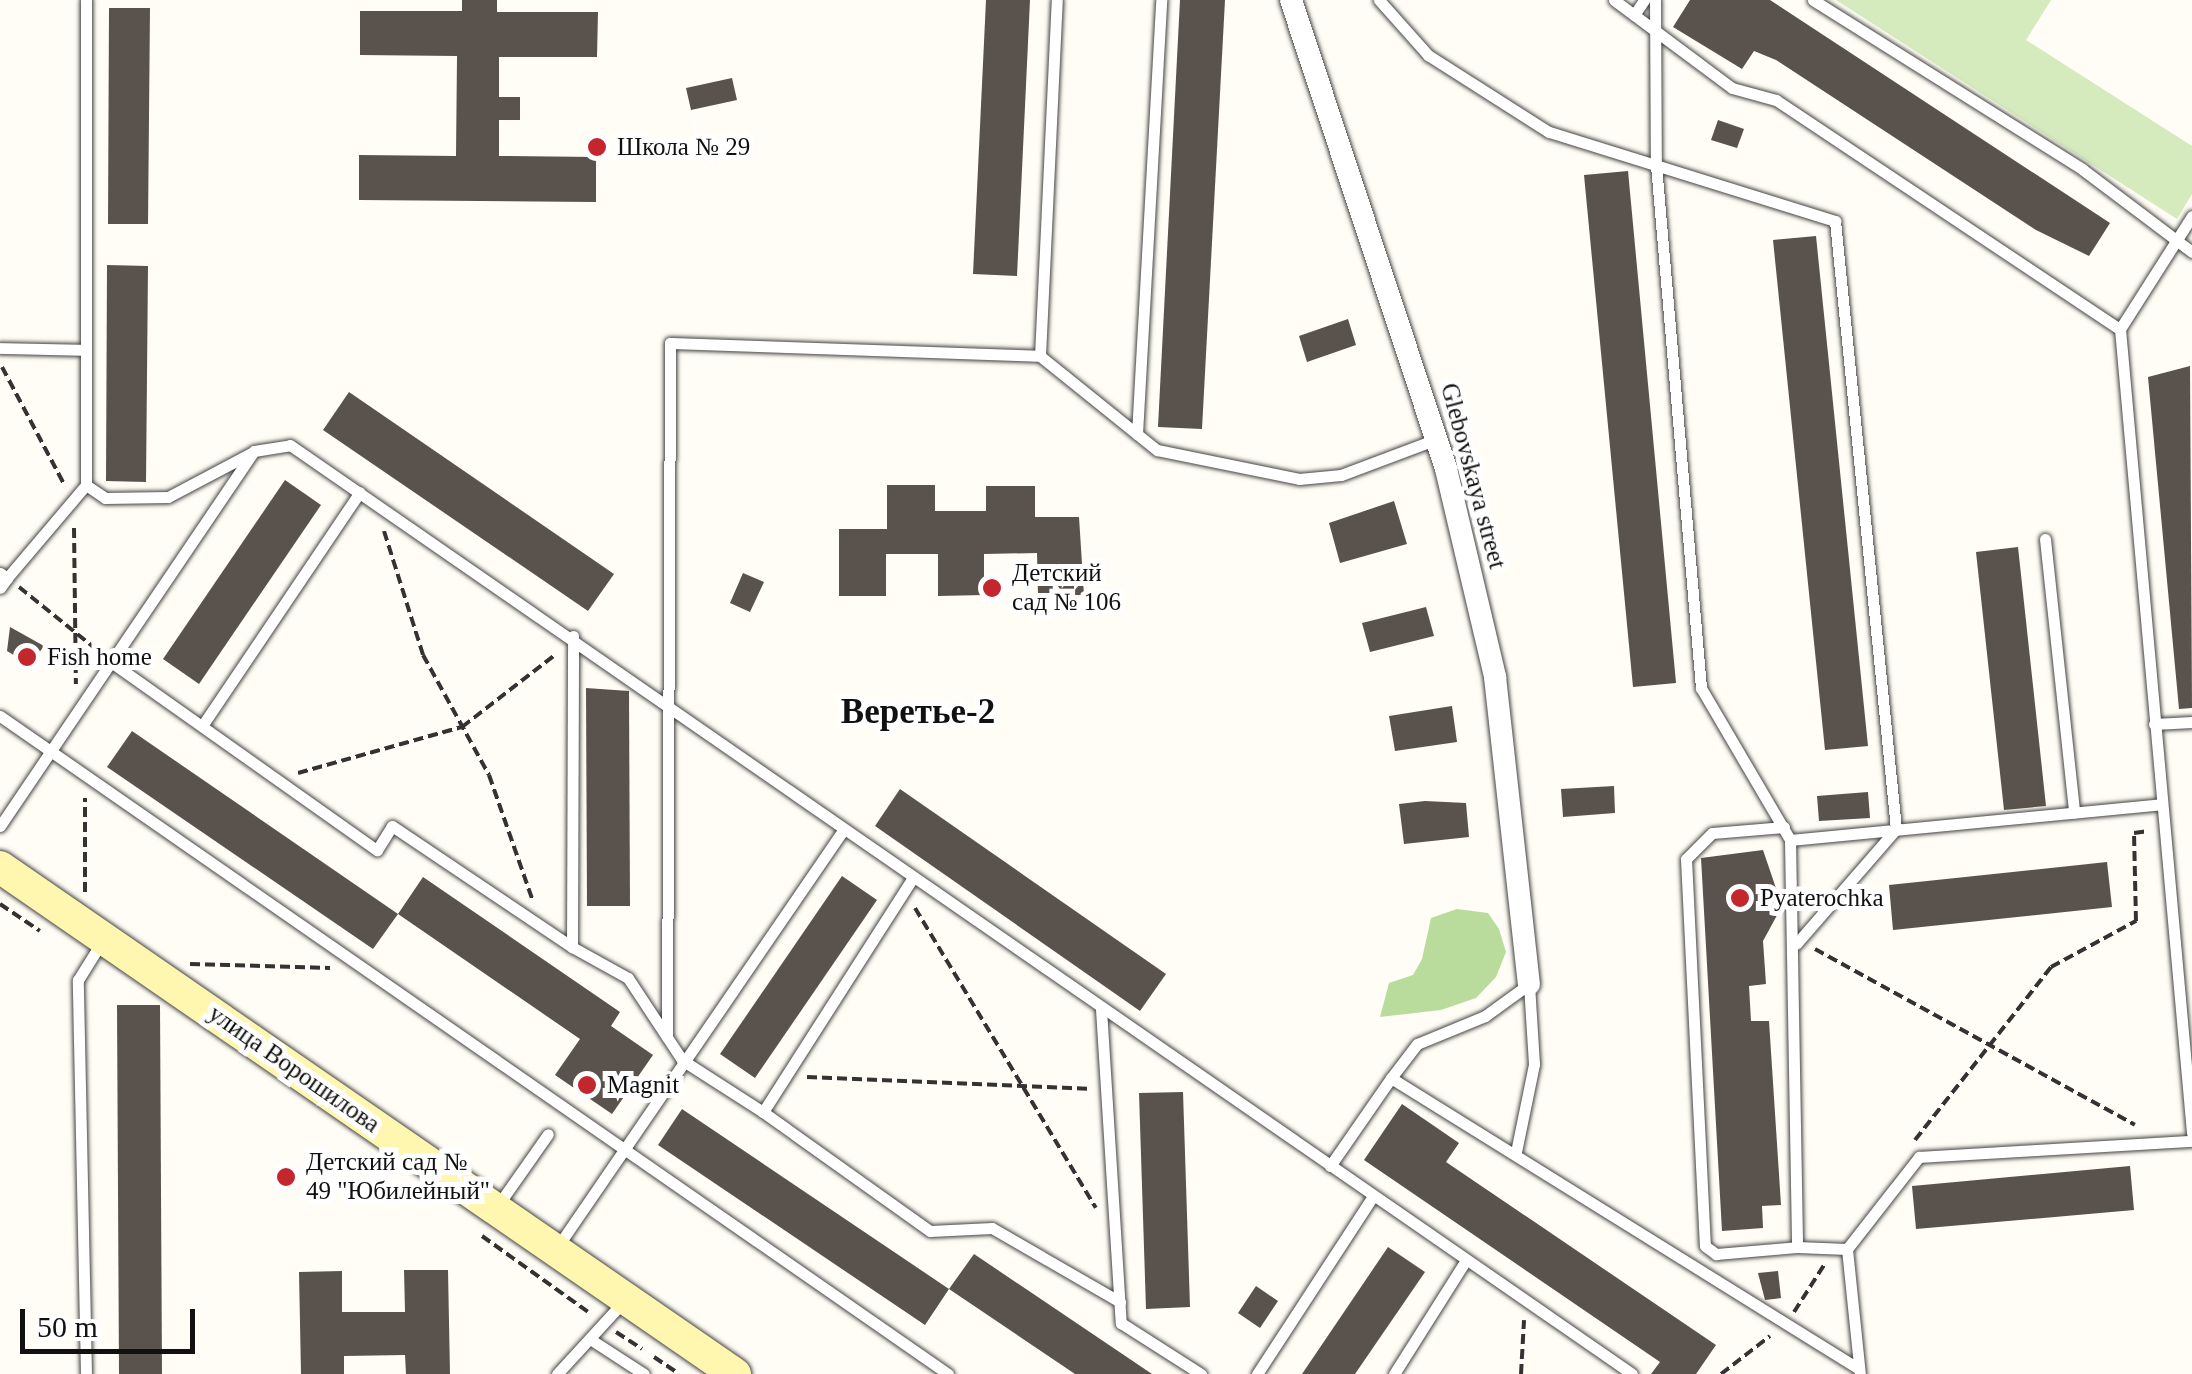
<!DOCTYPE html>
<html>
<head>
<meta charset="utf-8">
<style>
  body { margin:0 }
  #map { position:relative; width:2192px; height:1374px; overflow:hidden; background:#fffdf5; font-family:Georgia,serif }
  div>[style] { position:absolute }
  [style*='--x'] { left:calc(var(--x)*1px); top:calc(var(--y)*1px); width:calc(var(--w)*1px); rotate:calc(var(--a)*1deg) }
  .green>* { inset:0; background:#d5ebbd }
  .forest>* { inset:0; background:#b9dc9c }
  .building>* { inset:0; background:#5a524d }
  .path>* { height:4px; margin-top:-2px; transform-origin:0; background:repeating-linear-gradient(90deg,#333 0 10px,transparent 0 15px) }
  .roads { filter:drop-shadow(0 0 2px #444) drop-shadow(0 0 2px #444) }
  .service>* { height:11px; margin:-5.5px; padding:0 5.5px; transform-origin:5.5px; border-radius:5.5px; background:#fff }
  .minor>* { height:22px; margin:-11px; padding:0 11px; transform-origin:11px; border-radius:11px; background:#fff }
  .secondary>* { height:32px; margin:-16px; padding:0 16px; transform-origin:16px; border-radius:16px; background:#fff6b0 }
  .dots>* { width:28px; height:28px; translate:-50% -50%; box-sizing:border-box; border:5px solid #fff; border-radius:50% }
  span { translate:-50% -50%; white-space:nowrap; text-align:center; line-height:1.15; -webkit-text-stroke:10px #fff; paint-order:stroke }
  .poi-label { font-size:25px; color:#111 }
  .left { translate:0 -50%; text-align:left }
  .street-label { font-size:25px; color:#111 }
  .district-label { font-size:35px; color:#111; font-weight:700 }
  .scale { position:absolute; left:20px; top:1309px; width:175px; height:45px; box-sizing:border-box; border:5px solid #111; border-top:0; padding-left:12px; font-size:30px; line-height:35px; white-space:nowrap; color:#111; -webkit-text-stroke:8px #fff; paint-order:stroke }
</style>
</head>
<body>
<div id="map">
  <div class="green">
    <div style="clip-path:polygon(1836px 0,2051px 0,2026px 40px,2192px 146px,2192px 194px,2177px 219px)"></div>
  </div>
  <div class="forest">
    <div style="clip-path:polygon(1457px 909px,1488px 913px,1499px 929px,1506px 952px,1496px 977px,1476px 998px,1441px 1010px,1380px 1017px,1389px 983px,1413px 975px,1422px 959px,1431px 918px)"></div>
  </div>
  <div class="building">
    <div style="clip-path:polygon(462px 0,497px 0,497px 12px,598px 12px,597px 57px,499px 57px,499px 97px,520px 97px,520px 120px,499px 120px,499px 156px,596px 157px,596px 202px,359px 200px,359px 155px,456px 156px,457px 56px,360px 55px,360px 11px,462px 11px)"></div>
    <div style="clip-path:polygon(986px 0,1030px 0,1017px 276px,973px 274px)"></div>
    <div style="clip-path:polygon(1180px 0,1225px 0,1202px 429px,1158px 427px)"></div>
    <div style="clip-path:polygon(1690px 0,1770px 0,2110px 223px,2089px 256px,2036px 230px,1776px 60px,1754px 51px,1742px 69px,1673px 27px)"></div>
    <div style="clip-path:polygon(109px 8px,150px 8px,148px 224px,108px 224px)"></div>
    <div style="clip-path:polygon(732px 78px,737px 100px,691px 110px,686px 88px)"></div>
    <div style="clip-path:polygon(1718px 120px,1744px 129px,1737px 148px,1711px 140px)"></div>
    <div style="clip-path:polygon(1628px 171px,1676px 683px,1633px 687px,1584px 175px)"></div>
    <div style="clip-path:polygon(1816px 236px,1868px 746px,1825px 750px,1773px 240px)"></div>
    <div style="clip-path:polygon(107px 265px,148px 266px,146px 482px,106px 481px)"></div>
    <div style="clip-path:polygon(1348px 319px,1356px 345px,1307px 362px,1299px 336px)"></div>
    <div style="clip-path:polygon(2190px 366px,2192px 708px,2179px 709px,2148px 377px)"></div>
    <div style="clip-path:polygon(349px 392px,614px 574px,588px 611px,323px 430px)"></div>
    <div style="clip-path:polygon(285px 480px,321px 505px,199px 684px,163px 659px)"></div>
    <div style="clip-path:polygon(887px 485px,935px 485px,935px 511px,986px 511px,986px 486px,1035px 486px,1035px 517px,1079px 517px,1084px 595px,1038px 595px,1037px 553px,984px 554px,984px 595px,938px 596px,938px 554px,886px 554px,886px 596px,839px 596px,839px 529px,887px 529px)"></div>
    <div style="clip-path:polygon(1394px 501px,1407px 544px,1340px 563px,1329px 523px)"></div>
    <div style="clip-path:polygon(2018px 547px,2046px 806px,2004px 810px,1976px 552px)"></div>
    <div style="clip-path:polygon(743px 573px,764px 582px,750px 612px,730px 603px)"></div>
    <div style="clip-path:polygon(1426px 607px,1434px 636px,1370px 652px,1362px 623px)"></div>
    <div style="clip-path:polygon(10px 627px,44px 646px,30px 665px,7px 651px)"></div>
    <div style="clip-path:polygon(586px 688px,629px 691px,630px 906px,587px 906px)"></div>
    <div style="clip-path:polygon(1452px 706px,1457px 742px,1395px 751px,1389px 716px)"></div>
    <div style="clip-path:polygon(132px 731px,398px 914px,373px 949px,107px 767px)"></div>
    <div style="clip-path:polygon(1614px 786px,1615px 813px,1563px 817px,1561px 789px)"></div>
    <div style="clip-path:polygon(900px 789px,1166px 974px,1140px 1011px,875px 826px)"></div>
    <div style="clip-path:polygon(1868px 792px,1870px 818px,1819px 821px,1817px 796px)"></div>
    <div style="clip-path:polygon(1425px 801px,1466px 803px,1469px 837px,1404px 844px,1399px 804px)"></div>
    <div style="clip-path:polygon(1763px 850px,1782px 906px,1763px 941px,1766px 984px,1749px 986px,1751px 1021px,1769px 1021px,1781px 1205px,1762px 1206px,1763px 1228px,1722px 1231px,1701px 858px)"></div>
    <div style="clip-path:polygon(2107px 862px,2112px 907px,1893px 930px,1889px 885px)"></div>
    <div style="clip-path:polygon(842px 876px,877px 900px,755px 1078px,720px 1054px)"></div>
    <div style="clip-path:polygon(423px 877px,620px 1012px,611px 1026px,653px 1055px,612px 1114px,555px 1075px,580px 1039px,398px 914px)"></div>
    <div style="clip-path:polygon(117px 1005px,160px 1005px,162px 1374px,119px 1374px)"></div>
    <div style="clip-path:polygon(1183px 1092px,1190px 1307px,1146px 1309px,1139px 1093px)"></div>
    <div style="clip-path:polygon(1402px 1104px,1459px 1143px,1446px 1162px,1716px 1345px,1696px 1374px,1651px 1374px,1660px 1362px,1364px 1160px)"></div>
    <div style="clip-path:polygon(682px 1109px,949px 1289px,925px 1325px,658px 1145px)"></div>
    <div style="clip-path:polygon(2130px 1166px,2134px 1210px,1916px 1229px,1912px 1186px)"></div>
    <div style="clip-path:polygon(1388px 1247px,1425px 1272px,1355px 1374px,1302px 1374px)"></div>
    <div style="clip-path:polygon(974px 1254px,1152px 1374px,1075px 1374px,949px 1289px)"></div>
    <div style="clip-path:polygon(404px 1270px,448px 1270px,450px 1374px,406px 1374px,405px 1355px,344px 1356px,344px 1374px,301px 1374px,299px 1272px,342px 1271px,342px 1312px,405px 1312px)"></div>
    <div style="clip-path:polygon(1778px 1271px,1781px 1298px,1765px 1300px,1758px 1273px)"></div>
    <div style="clip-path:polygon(1256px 1286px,1278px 1301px,1260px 1328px,1238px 1313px)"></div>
  </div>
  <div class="path">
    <div style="--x:2;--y:367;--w:135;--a:62.1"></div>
    <div style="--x:74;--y:528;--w:156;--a:89.3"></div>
    <div style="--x:384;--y:531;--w:130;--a:72.5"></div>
    <div style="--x:423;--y:655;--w:137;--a:61.2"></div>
    <div style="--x:489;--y:775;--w:133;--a:70.8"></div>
    <div style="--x:19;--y:587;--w:100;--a:38.9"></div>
    <div style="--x:298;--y:773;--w:170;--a:-15.7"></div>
    <div style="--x:462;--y:727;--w:119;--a:-37.8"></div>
    <div style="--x:85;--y:892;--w:94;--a:-90"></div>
    <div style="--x:0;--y:904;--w:48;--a:34"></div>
    <div style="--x:915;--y:908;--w:350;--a:58.9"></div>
    <div style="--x:1815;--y:949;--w:365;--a:28.8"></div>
    <div style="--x:190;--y:964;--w:140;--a:1.6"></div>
    <div style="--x:807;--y:1077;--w:281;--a:2.4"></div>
    <div style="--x:1915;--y:1140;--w:220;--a:-51.8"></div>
    <div style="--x:2051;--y:967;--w:97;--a:-28.4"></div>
    <div style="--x:2136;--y:921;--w:88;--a:-91.3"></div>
    <div style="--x:2134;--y:833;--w:15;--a:-8"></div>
    <div style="--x:482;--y:1236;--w:130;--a:35.6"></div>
    <div style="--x:1794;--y:1312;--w:56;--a:-57.4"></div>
    <div style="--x:616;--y:1332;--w:31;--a:33"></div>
    <div style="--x:654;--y:1357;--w:30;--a:34"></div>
    <div style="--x:1521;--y:1374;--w:54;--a:-86.8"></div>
    <div style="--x:1721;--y:1374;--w:62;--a:-37.8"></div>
  </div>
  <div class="roads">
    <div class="service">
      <div style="--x:1379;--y:0;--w:74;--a:48.3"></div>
      <div style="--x:1428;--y:55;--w:143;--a:32.5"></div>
      <div style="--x:1549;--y:132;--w:300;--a:17.3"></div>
      <div style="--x:1835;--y:221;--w:611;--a:84.27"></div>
      <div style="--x:1896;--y:829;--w:152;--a:131"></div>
      <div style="--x:1614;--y:0;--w:147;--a:36.7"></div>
      <div style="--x:1732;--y:88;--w:46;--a:15.3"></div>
      <div style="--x:1776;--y:100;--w:413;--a:33.7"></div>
      <div style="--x:1655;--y:0;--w:165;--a:89.7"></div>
      <div style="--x:1656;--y:165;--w:525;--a:85.08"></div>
      <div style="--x:1701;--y:688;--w:176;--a:59.6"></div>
      <div style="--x:1790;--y:840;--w:373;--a:-5.5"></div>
      <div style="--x:1813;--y:0;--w:318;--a:32.1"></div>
      <div style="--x:2082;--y:169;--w:138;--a:37"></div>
      <div style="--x:1634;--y:15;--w:18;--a:-56"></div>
      <div style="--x:2192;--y:216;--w:134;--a:122.5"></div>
      <div style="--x:2120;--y:329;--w:807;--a:84.88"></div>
      <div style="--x:0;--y:348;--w:86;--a:1.3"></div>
      <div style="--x:1040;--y:356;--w:356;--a:-87.3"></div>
      <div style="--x:1137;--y:434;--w:435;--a:-86.8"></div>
      <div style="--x:86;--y:485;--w:23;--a:34"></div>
      <div style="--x:105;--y:498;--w:63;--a:-0.9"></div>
      <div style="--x:168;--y:497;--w:94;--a:-27.9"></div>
      <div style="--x:2045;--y:539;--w:275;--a:83.9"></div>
      <div style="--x:0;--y:573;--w:9;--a:36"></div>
      <div style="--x:7;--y:578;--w:12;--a:125"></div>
      <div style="--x:7;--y:578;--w:122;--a:-49.7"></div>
      <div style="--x:86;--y:485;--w:485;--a:-90"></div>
      <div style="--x:111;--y:662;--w:326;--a:35.3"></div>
      <div style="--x:377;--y:850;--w:28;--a:-58"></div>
      <div style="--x:392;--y:826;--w:217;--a:33.9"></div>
      <div style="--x:572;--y:947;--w:311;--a:-89.8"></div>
      <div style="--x:0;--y:716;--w:1154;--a:34.76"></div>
      <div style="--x:2154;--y:724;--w:38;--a:-3"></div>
      <div style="--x:202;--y:726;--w:282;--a:-56"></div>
      <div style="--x:0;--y:826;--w:453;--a:-55.9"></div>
      <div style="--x:254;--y:451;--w:36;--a:-9"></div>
      <div style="--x:290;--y:445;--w:1632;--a:34.69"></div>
      <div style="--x:1784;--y:827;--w:72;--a:175.2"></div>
      <div style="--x:1712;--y:833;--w:37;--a:135"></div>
      <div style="--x:1686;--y:859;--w:387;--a:87.2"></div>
      <div style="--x:1705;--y:1246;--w:14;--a:36"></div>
      <div style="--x:1716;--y:1254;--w:81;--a:-4.9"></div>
      <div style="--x:1790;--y:840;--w:407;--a:89"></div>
      <div style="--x:1797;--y:1247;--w:50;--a:2.3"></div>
      <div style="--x:1847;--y:1249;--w:126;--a:84.1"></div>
      <div style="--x:572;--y:947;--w:64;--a:29"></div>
      <div style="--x:628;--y:978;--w:98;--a:56.6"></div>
      <div style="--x:682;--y:1060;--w:96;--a:32.7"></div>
      <div style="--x:763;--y:1112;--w:279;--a:-57.4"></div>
      <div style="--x:1101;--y:1009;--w:315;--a:86.4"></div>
      <div style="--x:1121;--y:1323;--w:95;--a:32.5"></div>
      <div style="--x:667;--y:1037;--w:694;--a:-89.75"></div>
      <div style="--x:670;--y:343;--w:370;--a:2"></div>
      <div style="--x:1040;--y:356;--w:150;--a:38.8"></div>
      <div style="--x:1157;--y:450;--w:145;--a:11.5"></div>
      <div style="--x:1299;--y:479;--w:42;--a:-5.4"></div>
      <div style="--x:1341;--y:475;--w:103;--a:-20.6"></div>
      <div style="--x:1391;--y:1078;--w:43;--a:-52.6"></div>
      <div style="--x:1417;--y:1044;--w:74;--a:-22.4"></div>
      <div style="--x:1485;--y:1016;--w:54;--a:-36"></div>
      <div style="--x:763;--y:1112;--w:205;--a:35.5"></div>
      <div style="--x:930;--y:1231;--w:62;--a:-2.8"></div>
      <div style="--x:992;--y:1228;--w:148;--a:30"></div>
      <div style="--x:1516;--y:1152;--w:90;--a:-78.4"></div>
      <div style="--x:1534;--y:1064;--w:80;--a:-93.6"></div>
      <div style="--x:1330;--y:1166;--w:107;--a:-55.3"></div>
      <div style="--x:1391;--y:1078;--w:551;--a:31.87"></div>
      <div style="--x:496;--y:1208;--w:90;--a:-54.9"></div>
      <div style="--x:556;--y:1249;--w:509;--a:-55.56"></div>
      <div style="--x:1847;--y:1249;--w:117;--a:-52"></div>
      <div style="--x:1919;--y:1157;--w:273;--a:-3.4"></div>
      <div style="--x:590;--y:1339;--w:64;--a:32.9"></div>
      <div style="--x:86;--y:1374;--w:394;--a:-91.2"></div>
      <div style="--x:78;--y:980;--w:47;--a:-58"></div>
      <div style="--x:557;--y:1374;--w:98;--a:-47.5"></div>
      <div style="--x:1257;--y:1374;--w:212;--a:-56.9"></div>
      <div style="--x:1394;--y:1374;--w:135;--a:-57.7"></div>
    </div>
    <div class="minor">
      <div style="--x:1291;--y:0;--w:494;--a:71.7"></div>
      <div style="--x:1446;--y:469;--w:214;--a:76.7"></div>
      <div style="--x:1495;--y:677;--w:309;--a:83.7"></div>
    </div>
    <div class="secondary">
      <div style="--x:0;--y:867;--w:893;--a:34.6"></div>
    </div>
  </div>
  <div class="dots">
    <div style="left:597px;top:147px;background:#c4262e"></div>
    <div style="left:992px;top:588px;background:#c4262e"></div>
    <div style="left:27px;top:657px;background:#c4262e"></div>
    <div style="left:1740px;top:898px;background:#c4262e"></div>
    <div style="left:587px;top:1085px;background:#c4262e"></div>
    <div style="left:286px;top:1177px;background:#c4262e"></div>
  </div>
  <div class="poi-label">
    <span class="left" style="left:617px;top:147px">Школа № 29</span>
    <span class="left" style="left:1012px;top:588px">Детский<br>сад № 106</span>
    <span class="left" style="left:47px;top:657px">Fish home</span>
    <span class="left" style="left:1760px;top:898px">Pyaterochka</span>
    <span class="left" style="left:607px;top:1085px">Magnit</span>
    <span class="left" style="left:306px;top:1177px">Детский сад №<br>49 "Юбилейный"</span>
  </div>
  <div class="street-label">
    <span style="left:1473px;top:476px;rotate:75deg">Glebovskaya street</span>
    <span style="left:294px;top:1069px;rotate:35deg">улица Ворошилова</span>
  </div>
  <div class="district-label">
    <span style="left:918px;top:712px">Веретье-2</span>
  </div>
  <div class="scale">50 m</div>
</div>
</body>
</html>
